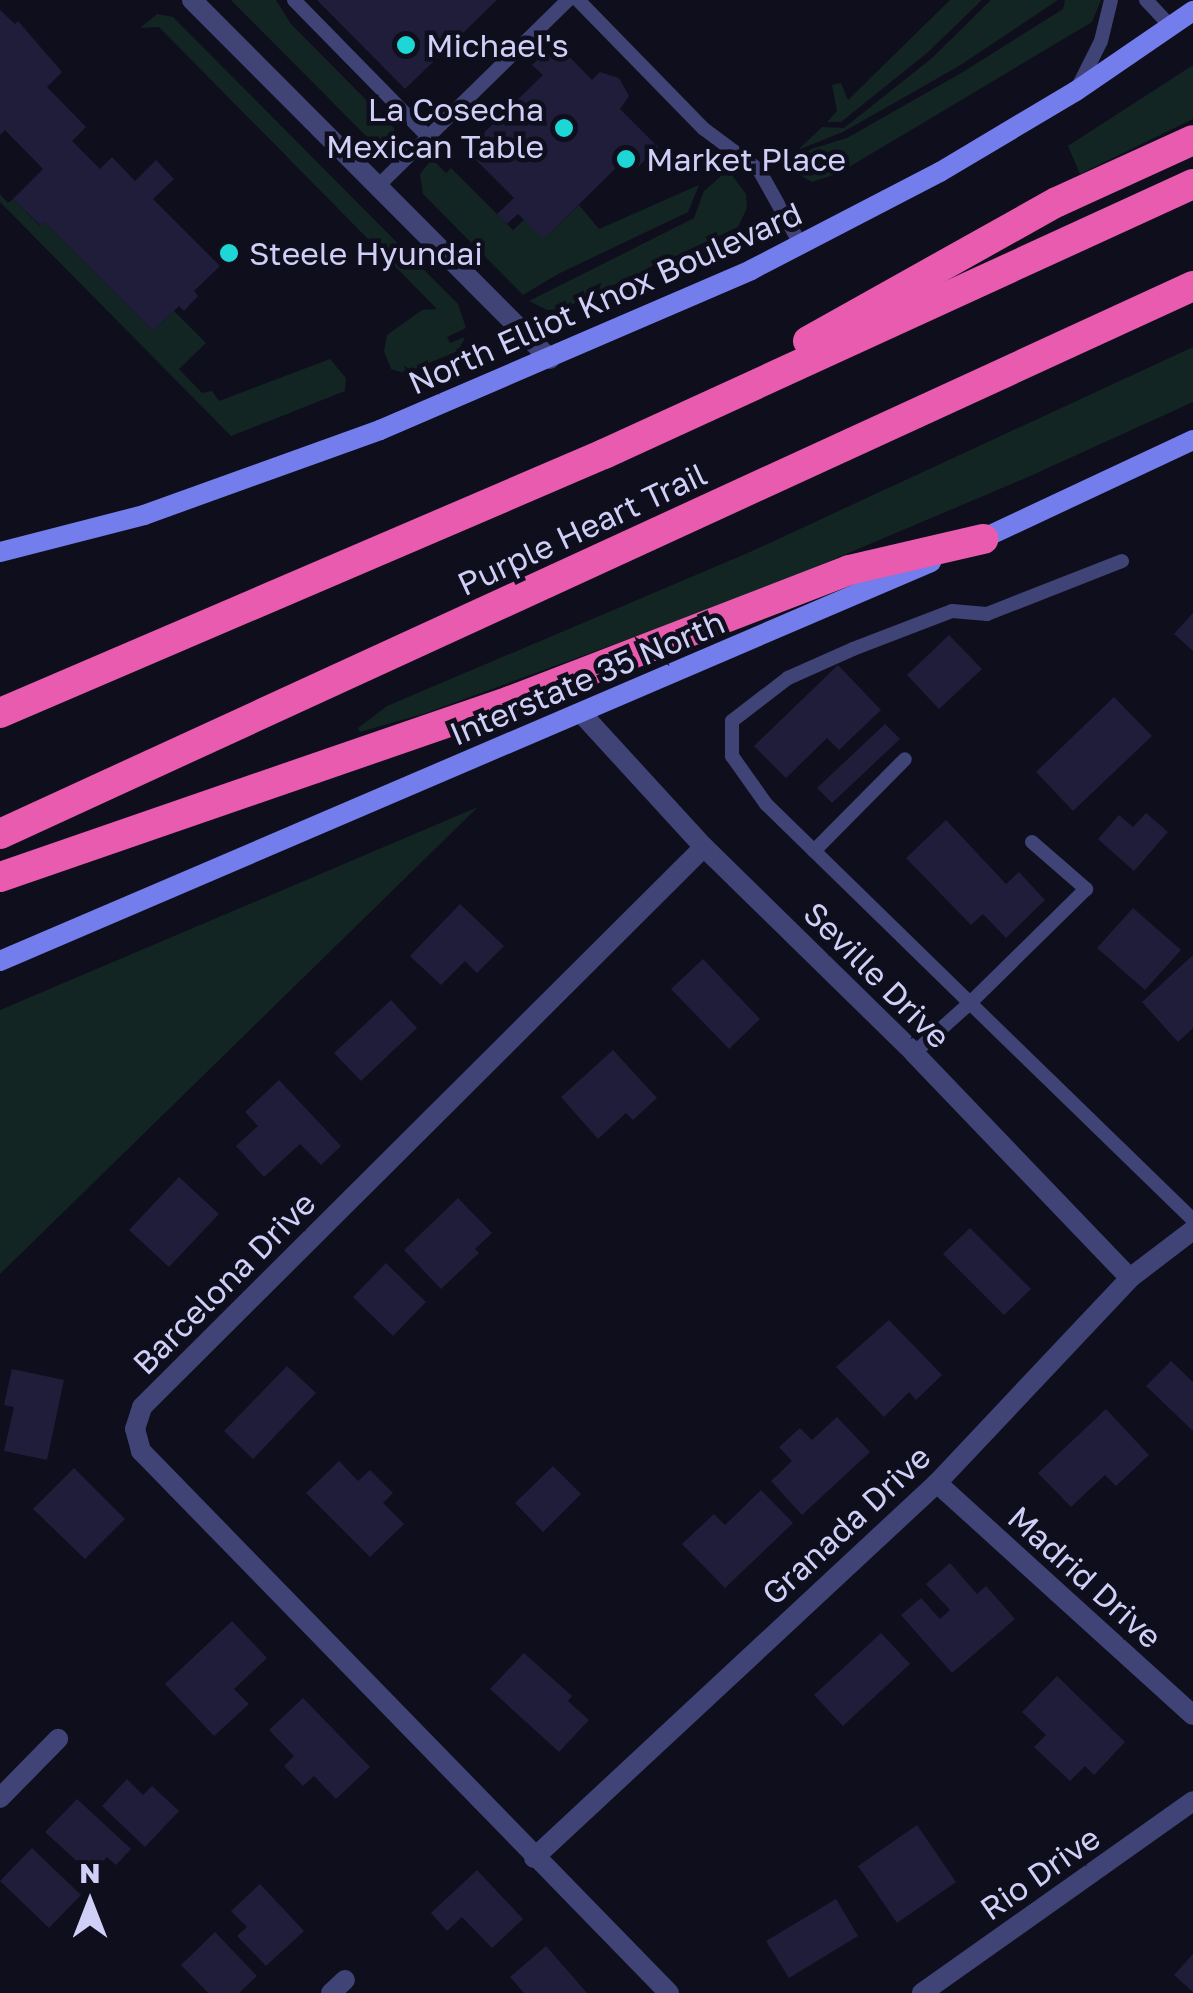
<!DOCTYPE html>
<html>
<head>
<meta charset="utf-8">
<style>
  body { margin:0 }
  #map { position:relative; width:1193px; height:1993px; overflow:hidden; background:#0f0e1c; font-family:"Golos Text",sans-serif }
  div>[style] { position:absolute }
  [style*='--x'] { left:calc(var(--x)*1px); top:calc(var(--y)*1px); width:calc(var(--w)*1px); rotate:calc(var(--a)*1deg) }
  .green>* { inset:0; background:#122522 }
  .building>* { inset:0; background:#1f1d3a }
  .service>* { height:14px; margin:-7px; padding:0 7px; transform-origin:7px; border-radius:7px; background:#3f4375 }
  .minor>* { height:20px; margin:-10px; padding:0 10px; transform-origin:10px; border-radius:10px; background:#3f4375 }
  .secondary>* { height:20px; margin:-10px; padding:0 10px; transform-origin:10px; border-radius:10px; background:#737dec }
  .motorway>* { height:30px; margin:-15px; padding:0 15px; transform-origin:15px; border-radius:15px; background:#e85bae }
  .dots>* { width:28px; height:28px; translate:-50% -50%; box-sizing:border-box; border:5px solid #0f0e1c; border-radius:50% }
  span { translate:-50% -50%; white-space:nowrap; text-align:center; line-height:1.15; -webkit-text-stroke:9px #0f0e1c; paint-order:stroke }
  .poi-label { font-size:32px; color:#d0cff8 }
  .left { translate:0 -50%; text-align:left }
  .right { translate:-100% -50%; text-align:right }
  .street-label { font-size:32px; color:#d0cff8 }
  .north { position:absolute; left:40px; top:1853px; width:100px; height:100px; -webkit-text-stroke:8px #0f0e1c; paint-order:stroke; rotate:0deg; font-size:28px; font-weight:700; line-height:40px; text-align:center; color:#d0cff8 }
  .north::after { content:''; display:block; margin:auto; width:35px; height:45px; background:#d0cff8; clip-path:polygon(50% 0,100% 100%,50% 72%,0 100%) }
</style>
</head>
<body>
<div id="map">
  <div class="green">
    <div style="clip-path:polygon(231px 0,276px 0,291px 24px,394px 128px,395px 144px,387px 149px,374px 144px)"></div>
    <div style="clip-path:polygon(950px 0,982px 0,927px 53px,841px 122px,827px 122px,837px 111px,832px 85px,841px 83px,848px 100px)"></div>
    <div style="clip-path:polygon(991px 0,1058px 0,959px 66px,843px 132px,798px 150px,822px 127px,844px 128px,932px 58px)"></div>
    <div style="clip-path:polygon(1065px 0,1101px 0,1092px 22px,839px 173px,812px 182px,788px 168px,811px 149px,847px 138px,963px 72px,1063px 9px)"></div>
    <div style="clip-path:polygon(157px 14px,173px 17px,458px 304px,466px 328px,447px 337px,450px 343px,465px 337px,458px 351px,404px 373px,391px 369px,384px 351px,387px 335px,422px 310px,437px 309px,159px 27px,140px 28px)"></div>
    <div style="clip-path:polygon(1193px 65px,1193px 119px,1080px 174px,1068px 146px)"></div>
    <div style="clip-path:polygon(432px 159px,446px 173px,451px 168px,513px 230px,530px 214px,549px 234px,579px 205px,599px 229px,699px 185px,688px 212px,558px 274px,523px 295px,423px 194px,420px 174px)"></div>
    <div style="clip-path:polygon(728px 170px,746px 194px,747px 208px,738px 227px,562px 309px,547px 310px,529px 301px,694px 218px,704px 191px)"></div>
    <div style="clip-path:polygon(0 194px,8px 203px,13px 199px,40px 226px,45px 222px,153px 331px,174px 311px,206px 343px,179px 369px,202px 393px,212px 391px,219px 401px,330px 359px,346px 378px,345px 391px,231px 436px,0 202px)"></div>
    <div style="clip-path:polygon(1193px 347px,1193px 402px,1028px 477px,747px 596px,426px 713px,360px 732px,358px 728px,387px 706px,750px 552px)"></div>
    <div style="clip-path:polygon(478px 807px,0 1274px,0 1010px)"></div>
  </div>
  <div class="building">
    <div style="clip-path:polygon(317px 0,497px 0,405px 89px)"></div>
    <div style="clip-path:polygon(0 10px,15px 24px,18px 21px,62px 72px,47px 87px,86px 127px,72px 141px,100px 169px,112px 157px,135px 181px,156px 160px,174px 179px,153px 199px,220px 266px,194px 291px,198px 296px,184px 311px,179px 306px,153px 331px,45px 222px,41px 226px,13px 199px,43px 169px,5px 130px,0 135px)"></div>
    <div style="clip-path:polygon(555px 42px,592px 80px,600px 72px,619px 78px,629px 96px,620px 109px,658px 147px,635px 170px,625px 159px,549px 234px,541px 237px,518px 214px,507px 224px,497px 214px,514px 198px,466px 150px,543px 75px,532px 65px)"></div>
    <div style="clip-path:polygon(1193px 613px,1193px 651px,1174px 634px)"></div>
    <div style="clip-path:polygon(949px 635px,982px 669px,939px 709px,907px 675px)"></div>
    <div style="clip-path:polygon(838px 665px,881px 710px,839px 750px,827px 738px,786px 778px,754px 746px)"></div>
    <div style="clip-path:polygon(1114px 697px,1152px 736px,1073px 811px,1036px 772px)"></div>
    <div style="clip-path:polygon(885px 724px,900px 739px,832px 803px,817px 788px)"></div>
    <div style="clip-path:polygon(1146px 813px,1168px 832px,1134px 871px,1098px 839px,1119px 815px,1133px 827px)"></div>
    <div style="clip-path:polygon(946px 820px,1006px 884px,1019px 872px,1045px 900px,1006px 938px,983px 914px,971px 925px,906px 858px)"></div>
    <div style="clip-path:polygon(460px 904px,504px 946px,477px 973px,465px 961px,441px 985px,410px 956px)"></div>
    <div style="clip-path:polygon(1133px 908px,1181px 950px,1145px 990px,1097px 948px)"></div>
    <div style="clip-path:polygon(1193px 955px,1193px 1028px,1178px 1042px,1142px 1002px)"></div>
    <div style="clip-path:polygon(703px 959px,760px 1019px,729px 1049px,671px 989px)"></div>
    <div style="clip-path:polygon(391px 1000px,417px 1028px,361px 1081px,334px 1053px)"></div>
    <div style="clip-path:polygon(613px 1050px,657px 1098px,633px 1120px,626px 1113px,598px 1139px,561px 1097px)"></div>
    <div style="clip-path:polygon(279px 1080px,341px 1146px,321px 1165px,300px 1144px,264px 1177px,236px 1146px,258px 1126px,245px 1112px)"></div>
    <div style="clip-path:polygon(179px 1177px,219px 1214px,169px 1267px,129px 1230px)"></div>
    <div style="clip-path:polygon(458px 1198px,492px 1233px,475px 1249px,479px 1253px,441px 1289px,404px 1250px)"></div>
    <div style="clip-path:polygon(970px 1228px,1031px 1289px,1004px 1315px,943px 1254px)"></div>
    <div style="clip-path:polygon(386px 1263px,426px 1302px,393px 1336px,353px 1297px)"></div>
    <div style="clip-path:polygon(889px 1320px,942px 1375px,916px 1400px,909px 1392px,884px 1417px,836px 1367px)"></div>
    <div style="clip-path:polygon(1171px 1361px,1193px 1382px,1193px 1431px,1146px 1386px)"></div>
    <div style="clip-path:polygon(287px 1366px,316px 1393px,253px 1459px,224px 1431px)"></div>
    <div style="clip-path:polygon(12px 1369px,64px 1380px,47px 1460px,4px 1451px,14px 1407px,4px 1405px)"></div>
    <div style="clip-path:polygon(1106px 1409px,1149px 1455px,1116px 1486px,1105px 1475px,1071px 1507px,1038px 1473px)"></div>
    <div style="clip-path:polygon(837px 1417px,870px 1452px,802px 1515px,771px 1481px,792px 1461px,779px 1447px,800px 1428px,812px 1440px)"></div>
    <div style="clip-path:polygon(339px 1461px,358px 1481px,370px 1470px,393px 1493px,383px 1503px,404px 1524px,370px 1557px,306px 1493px)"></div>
    <div style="clip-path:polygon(553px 1466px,581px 1494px,543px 1532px,515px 1503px)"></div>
    <div style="clip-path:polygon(74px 1468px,125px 1519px,85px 1559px,33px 1509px)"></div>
    <div style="clip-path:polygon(761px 1490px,793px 1523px,725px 1588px,682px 1544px,714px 1514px,725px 1525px)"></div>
    <div style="clip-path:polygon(950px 1563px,977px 1594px,986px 1586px,1015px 1619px,952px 1673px,901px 1615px,921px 1598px,940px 1619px,950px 1610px,926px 1584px)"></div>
    <div style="clip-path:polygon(232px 1621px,267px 1658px,234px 1689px,249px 1704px,214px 1736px,165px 1684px)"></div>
    <div style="clip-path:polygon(881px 1633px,910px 1664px,843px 1726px,814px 1695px)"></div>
    <div style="clip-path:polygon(524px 1653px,572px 1696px,568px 1701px,589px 1720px,559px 1752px,490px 1689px)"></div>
    <div style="clip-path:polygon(1057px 1676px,1125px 1742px,1094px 1775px,1085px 1766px,1070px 1781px,1034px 1747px,1046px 1735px,1022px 1712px)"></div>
    <div style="clip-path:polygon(303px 1698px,370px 1767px,336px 1799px,314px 1776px,303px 1786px,284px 1766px,294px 1756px,269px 1730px)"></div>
    <div style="clip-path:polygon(127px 1779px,143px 1795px,152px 1786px,179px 1811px,145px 1847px,102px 1806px)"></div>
    <div style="clip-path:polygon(77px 1799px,131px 1849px,116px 1865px,107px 1857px,91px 1874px,45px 1832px)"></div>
    <div style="clip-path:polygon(917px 1825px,956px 1882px,897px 1923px,858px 1866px)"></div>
    <div style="clip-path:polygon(32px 1848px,81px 1895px,49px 1928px,0 1881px)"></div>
    <div style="clip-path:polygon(477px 1870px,523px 1919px,492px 1948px,462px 1917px,447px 1931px,431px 1913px)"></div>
    <div style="clip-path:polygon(260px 1884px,304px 1931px,266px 1966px,237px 1936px,247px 1927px,231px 1911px)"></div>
    <div style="clip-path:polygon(836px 1899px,858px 1936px,789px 1978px,766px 1941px)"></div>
    <div style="clip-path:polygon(215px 1932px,257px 1976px,239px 1993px,208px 1993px,181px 1965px)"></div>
    <div style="clip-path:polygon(546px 1946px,587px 1993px,524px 1993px,510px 1977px)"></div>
    <div style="clip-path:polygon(1193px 1954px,1193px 1992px,1174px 1975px)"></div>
  </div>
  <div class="service">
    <div style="--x:294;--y:0;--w:192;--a:45.6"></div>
    <div style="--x:578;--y:0;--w:180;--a:45.7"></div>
    <div style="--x:704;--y:129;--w:69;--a:36.7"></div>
    <div style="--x:759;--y:170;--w:86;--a:60.8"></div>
    <div style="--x:1146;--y:0;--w:35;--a:47"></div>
    <div style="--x:1078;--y:87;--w:51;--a:-63.4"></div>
    <div style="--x:1101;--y:41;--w:42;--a:-76.3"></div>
    <div style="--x:378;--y:186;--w:266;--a:-44.4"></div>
    <div style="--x:1032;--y:842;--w:72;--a:41"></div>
    <div style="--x:1086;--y:889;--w:163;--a:135.5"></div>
    <div style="--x:970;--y:1003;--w:311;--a:44.2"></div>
    <div style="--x:814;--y:851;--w:129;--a:-45.3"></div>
    <div style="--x:914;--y:1053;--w:75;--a:-41.8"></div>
    <div style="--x:970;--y:1003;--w:285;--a:-135.7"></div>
    <div style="--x:766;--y:804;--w:59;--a:-125.3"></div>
    <div style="--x:732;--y:756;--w:35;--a:-90"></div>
    <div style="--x:732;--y:721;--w:71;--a:-37.5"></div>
    <div style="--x:788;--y:678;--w:71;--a:-24"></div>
    <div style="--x:853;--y:649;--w:106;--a:-21"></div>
    <div style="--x:952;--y:611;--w:35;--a:5"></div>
    <div style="--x:987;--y:614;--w:145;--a:-21.4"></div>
  </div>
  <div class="minor">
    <div style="--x:192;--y:0;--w:507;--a:45.08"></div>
    <div style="--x:582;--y:714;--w:180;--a:47.5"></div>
    <div style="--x:704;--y:847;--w:294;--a:44.4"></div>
    <div style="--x:914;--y:1053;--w:312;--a:46.2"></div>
    <div style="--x:937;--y:1483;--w:345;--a:42.2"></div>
    <div style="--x:0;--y:1798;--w:83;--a:-45.5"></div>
    <div style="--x:534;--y:1858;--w:550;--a:-42.94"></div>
    <div style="--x:937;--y:1483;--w:282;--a:-46.7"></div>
    <div style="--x:1130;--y:1278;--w:79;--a:-37.3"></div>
    <div style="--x:331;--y:1993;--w:19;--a:-43"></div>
    <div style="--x:669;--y:1993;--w:757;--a:-134.25"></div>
    <div style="--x:141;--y:1451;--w:23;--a:-105"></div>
    <div style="--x:135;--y:1429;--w:23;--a:-72"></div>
    <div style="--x:142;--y:1407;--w:793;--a:-44.9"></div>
    <div style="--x:922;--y:1993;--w:332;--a:-35.3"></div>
  </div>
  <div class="secondary">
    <div style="--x:971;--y:544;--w:245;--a:-25.1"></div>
    <div style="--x:0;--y:552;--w:149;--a:-14.4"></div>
    <div style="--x:144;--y:515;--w:251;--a:-19.8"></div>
    <div style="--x:380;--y:430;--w:404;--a:-23.3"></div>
    <div style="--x:751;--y:270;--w:213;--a:-27.4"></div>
    <div style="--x:940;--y:172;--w:158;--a:-30.8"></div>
    <div style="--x:1076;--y:91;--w:142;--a:-34.4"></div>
    <div style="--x:0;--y:961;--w:1013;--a:-23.2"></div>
  </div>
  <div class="motorway">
    <div style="--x:808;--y:341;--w:285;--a:-29.2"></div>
    <div style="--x:1057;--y:202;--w:149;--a:-24.5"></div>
    <div style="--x:0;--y:713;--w:657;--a:-23.21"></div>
    <div style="--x:604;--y:454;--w:648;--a:-24.63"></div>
    <div style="--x:0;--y:834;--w:1313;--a:-24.67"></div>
    <div style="--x:0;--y:877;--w:540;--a:-19.04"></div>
    <div style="--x:510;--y:701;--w:363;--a:-21.1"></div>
    <div style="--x:849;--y:570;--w:138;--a:-13"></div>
  </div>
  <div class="dots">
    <div style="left:406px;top:45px;background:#1ed6d5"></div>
    <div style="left:564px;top:128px;background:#1ed6d5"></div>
    <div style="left:626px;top:159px;background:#1ed6d5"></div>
    <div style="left:229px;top:253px;background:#1ed6d5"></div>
  </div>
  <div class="poi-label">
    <span class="left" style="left:426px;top:45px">Michael's</span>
    <span class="right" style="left:544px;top:128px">La Cosecha<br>Mexican Table</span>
    <span class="left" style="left:646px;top:159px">Market Place</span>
    <span class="left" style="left:249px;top:253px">Steele Hyundai</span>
  </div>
  <div class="street-label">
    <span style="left:605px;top:298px;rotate:-24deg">North Elliot Knox Boulevard</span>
    <span style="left:582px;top:529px;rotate:-25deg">Purple Heart Trail</span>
    <span style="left:587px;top:678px;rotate:-23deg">Interstate 35 North</span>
    <span style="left:877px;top:975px;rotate:45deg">Seville Drive</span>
    <span style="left:224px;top:1283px;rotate:-45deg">Barcelona Drive</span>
    <span style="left:846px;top:1525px;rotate:-43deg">Granada Drive</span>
    <span style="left:1085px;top:1577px;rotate:42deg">Madrid Drive</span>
    <span style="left:1040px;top:1873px;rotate:-35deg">Rio Drive</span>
  </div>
  <div class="north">N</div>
</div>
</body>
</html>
